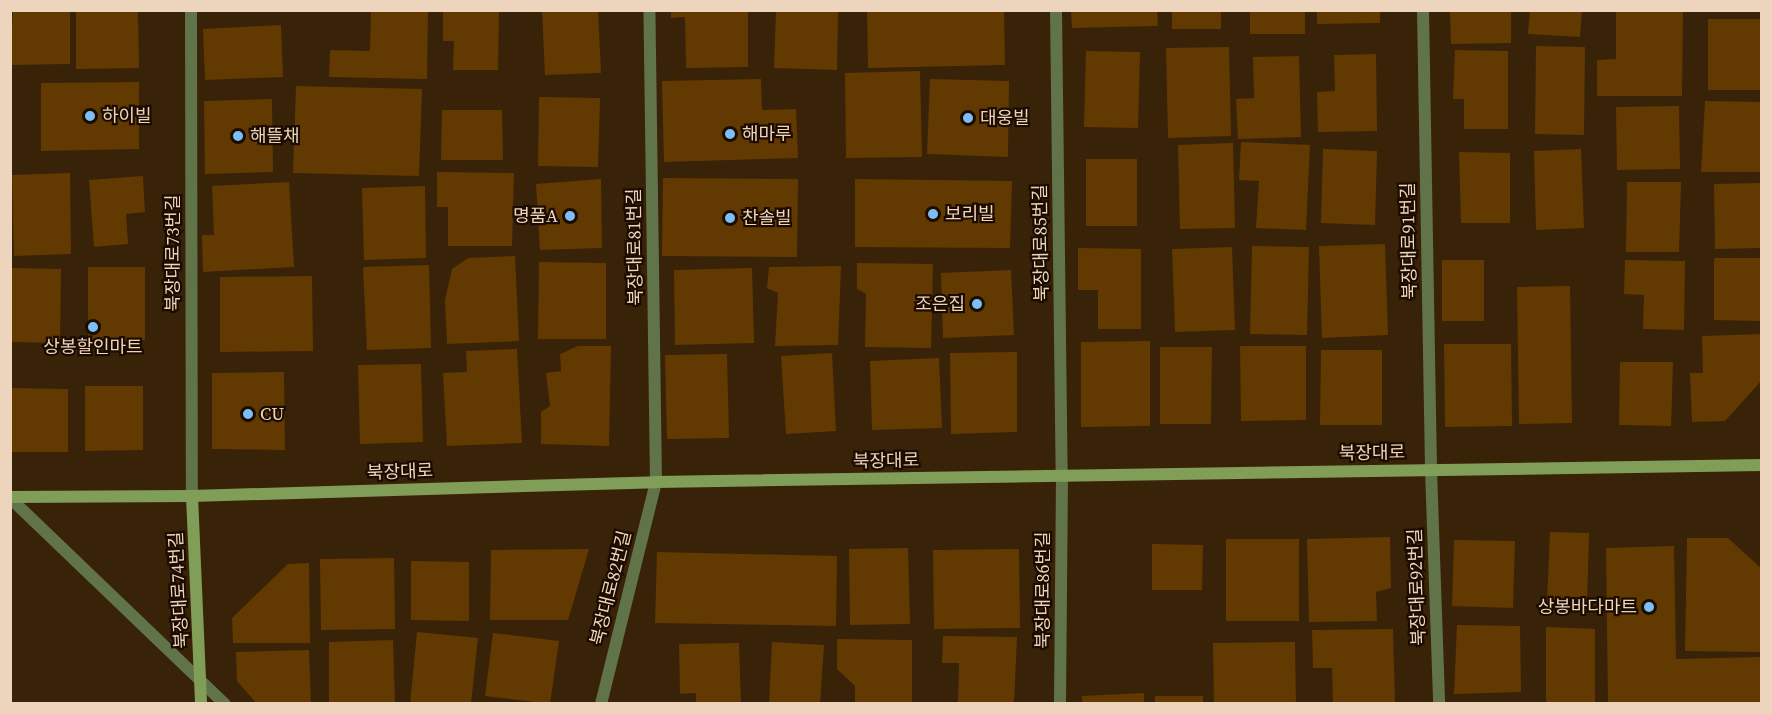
<!DOCTYPE html>
<html>
<head>
<meta charset="utf-8">
<style>
  body { margin:0 }
  #map { position:relative; width:1772px; height:714px; overflow:hidden; background:#382208; font-family:"Source Serif 4","Noto Sans KR",serif }
  div>[style] { position:absolute }
  [style*='--x'] { left:calc(var(--x)*1px); top:calc(var(--y)*1px); width:calc(var(--w)*1px); rotate:calc(var(--a)*1deg) }
  .building>* { inset:0; background:#623a01 }
  .street>* { height:12px; margin:-6px; padding:0 6px; transform-origin:6px; border-radius:6px; background:#617349 }
  .secondary>* { height:12px; margin:-6px; padding:0 6px; transform-origin:6px; border-radius:6px; background:#819e59 }
  .dots>* { width:16px; height:16px; translate:-50% -50%; box-sizing:border-box; border:3px solid #1c0c00; border-radius:50% }
  span { translate:-50% -50%; white-space:nowrap; text-align:center; line-height:1.15; -webkit-text-stroke:4.5px #1c0c00; paint-order:stroke }
  .poi-label { font-size:18px; color:#edd5bd }
  .left { translate:0 -50%; text-align:left }
  .right { translate:-100% -50%; text-align:right }
  .street-label { font-size:18px; color:#edd5bd }
  .frame { position:absolute; inset:0; border:12px solid #edd5bd; pointer-events:none }
</style>
</head>
<body>
<div id="map">
  <div class="building">
    <div style="clip-path:polygon(13px 10px,70px 10px,70px 64px,10px 65px)"></div>
    <div style="clip-path:polygon(76px 10px,138px 10px,139px 68px,76px 69px)"></div>
    <div style="clip-path:polygon(371px 10px,428px 10px,427px 79px,329px 77px,330px 50px,370px 51px)"></div>
    <div style="clip-path:polygon(443px 10px,499px 11px,498px 70px,453px 70px,454px 41px,443px 41px)"></div>
    <div style="clip-path:polygon(542px 10px,598px 10px,601px 73px,545px 75px)"></div>
    <div style="clip-path:polygon(671px 10px,748px 10px,748px 67px,686px 68px,685px 17px,671px 18px)"></div>
    <div style="clip-path:polygon(776px 10px,838px 10px,837px 70px,774px 68px)"></div>
    <div style="clip-path:polygon(867px 10px,1004px 10px,1005px 65px,868px 68px)"></div>
    <div style="clip-path:polygon(1071px 10px,1157px 10px,1158px 26px,1072px 28px)"></div>
    <div style="clip-path:polygon(1172px 10px,1221px 10px,1221px 29px,1172px 29px)"></div>
    <div style="clip-path:polygon(1250px 10px,1305px 10px,1305px 34px,1250px 34px)"></div>
    <div style="clip-path:polygon(1317px 10px,1380px 10px,1380px 23px,1317px 24px)"></div>
    <div style="clip-path:polygon(1450px 10px,1511px 10px,1511px 43px,1451px 44px)"></div>
    <div style="clip-path:polygon(1530px 10px,1582px 10px,1580px 37px,1528px 34px)"></div>
    <div style="clip-path:polygon(1616px 10px,1683px 10px,1682px 96px,1597px 96px,1597px 60px,1616px 59px)"></div>
    <div style="clip-path:polygon(1708px 19px,1762px 19px,1762px 90px,1708px 90px)"></div>
    <div style="clip-path:polygon(281px 25px,283px 77px,205px 80px,203px 29px)"></div>
    <div style="clip-path:polygon(1536px 46px,1585px 47px,1584px 135px,1535px 134px)"></div>
    <div style="clip-path:polygon(1229px 47px,1231px 136px,1168px 138px,1166px 48px)"></div>
    <div style="clip-path:polygon(1455px 50px,1508px 51px,1508px 129px,1464px 129px,1464px 99px,1453px 99px)"></div>
    <div style="clip-path:polygon(1086px 51px,1140px 52px,1138px 128px,1084px 127px)"></div>
    <div style="clip-path:polygon(1376px 54px,1377px 131px,1318px 132px,1317px 92px,1335px 91px,1334px 55px)"></div>
    <div style="clip-path:polygon(1299px 56px,1301px 137px,1238px 139px,1236px 99px,1254px 98px,1253px 57px)"></div>
    <div style="clip-path:polygon(920px 71px,922px 157px,846px 158px,845px 73px)"></div>
    <div style="clip-path:polygon(761px 79px,762px 110px,796px 109px,798px 158px,664px 162px,662px 81px)"></div>
    <div style="clip-path:polygon(930px 79px,1009px 81px,1008px 157px,927px 154px)"></div>
    <div style="clip-path:polygon(139px 82px,139px 149px,41px 151px,41px 83px)"></div>
    <div style="clip-path:polygon(296px 86px,422px 89px,419px 176px,293px 173px)"></div>
    <div style="clip-path:polygon(539px 97px,600px 98px,598px 167px,538px 166px)"></div>
    <div style="clip-path:polygon(272px 99px,273px 172px,205px 174px,204px 101px)"></div>
    <div style="clip-path:polygon(1705px 101px,1762px 102px,1762px 172px,1701px 172px)"></div>
    <div style="clip-path:polygon(1679px 106px,1680px 169px,1617px 170px,1616px 107px)"></div>
    <div style="clip-path:polygon(442px 110px,502px 110px,503px 160px,441px 160px)"></div>
    <div style="clip-path:polygon(1241px 142px,1310px 145px,1306px 230px,1256px 228px,1259px 181px,1239px 180px)"></div>
    <div style="clip-path:polygon(1233px 143px,1235px 228px,1180px 229px,1178px 145px)"></div>
    <div style="clip-path:polygon(1323px 149px,1377px 151px,1375px 225px,1321px 223px)"></div>
    <div style="clip-path:polygon(1581px 149px,1584px 228px,1536px 230px,1534px 151px)"></div>
    <div style="clip-path:polygon(1459px 152px,1510px 153px,1510px 223px,1461px 223px)"></div>
    <div style="clip-path:polygon(1086px 159px,1137px 159px,1137px 226px,1086px 226px)"></div>
    <div style="clip-path:polygon(437px 172px,514px 173px,512px 246px,448px 246px,448px 207px,437px 207px)"></div>
    <div style="clip-path:polygon(70px 173px,71px 254px,14px 256px,12px 175px)"></div>
    <div style="clip-path:polygon(143px 176px,145px 212px,126px 214px,128px 244px,94px 247px,89px 180px)"></div>
    <div style="clip-path:polygon(663px 178px,798px 179px,797px 257px,662px 256px)"></div>
    <div style="clip-path:polygon(601px 179px,602px 248px,540px 250px,536px 184px)"></div>
    <div style="clip-path:polygon(855px 179px,1012px 181px,1010px 248px,855px 247px)"></div>
    <div style="clip-path:polygon(289px 182px,294px 267px,203px 272px,202px 235px,214px 235px,212px 186px)"></div>
    <div style="clip-path:polygon(1627px 182px,1681px 182px,1679px 252px,1626px 252px)"></div>
    <div style="clip-path:polygon(1762px 183px,1762px 248px,1715px 249px,1714px 184px)"></div>
    <div style="clip-path:polygon(425px 186px,426px 258px,364px 260px,362px 188px)"></div>
    <div style="clip-path:polygon(1385px 244px,1388px 335px,1322px 338px,1319px 246px)"></div>
    <div style="clip-path:polygon(1252px 246px,1309px 247px,1307px 335px,1250px 334px)"></div>
    <div style="clip-path:polygon(1232px 247px,1235px 330px,1175px 332px,1172px 249px)"></div>
    <div style="clip-path:polygon(1078px 248px,1141px 249px,1141px 329px,1098px 329px,1098px 290px,1078px 290px)"></div>
    <div style="clip-path:polygon(515px 256px,519px 341px,447px 344px,445px 300px,452px 269px,468px 258px)"></div>
    <div style="clip-path:polygon(1714px 258px,1762px 258px,1762px 321px,1714px 320px)"></div>
    <div style="clip-path:polygon(1442px 260px,1484px 260px,1484px 321px,1442px 321px)"></div>
    <div style="clip-path:polygon(1625px 260px,1685px 261px,1684px 330px,1643px 329px,1644px 295px,1624px 294px)"></div>
    <div style="clip-path:polygon(539px 262px,606px 263px,606px 339px,538px 339px)"></div>
    <div style="clip-path:polygon(857px 263px,933px 264px,931px 348px,865px 347px,866px 294px,857px 289px)"></div>
    <div style="clip-path:polygon(429px 265px,431px 348px,367px 350px,363px 267px)"></div>
    <div style="clip-path:polygon(841px 266px,838px 345px,775px 346px,778px 293px,767px 288px,769px 267px)"></div>
    <div style="clip-path:polygon(88px 267px,145px 267px,145px 340px,88px 341px)"></div>
    <div style="clip-path:polygon(11px 268px,61px 269px,60px 343px,10px 342px)"></div>
    <div style="clip-path:polygon(752px 268px,754px 343px,675px 345px,674px 270px)"></div>
    <div style="clip-path:polygon(1011px 270px,1014px 335px,943px 338px,941px 273px)"></div>
    <div style="clip-path:polygon(312px 276px,313px 351px,220px 352px,220px 277px)"></div>
    <div style="clip-path:polygon(1570px 286px,1572px 423px,1519px 424px,1517px 287px)"></div>
    <div style="clip-path:polygon(1762px 334px,1762px 380px,1725px 421px,1692px 422px,1690px 373px,1703px 373px,1702px 336px)"></div>
    <div style="clip-path:polygon(1150px 341px,1150px 426px,1081px 427px,1081px 342px)"></div>
    <div style="clip-path:polygon(1444px 344px,1511px 344px,1512px 426px,1445px 427px)"></div>
    <div style="clip-path:polygon(578px 346px,611px 346px,609px 446px,541px 444px,541px 412px,550px 406px,546px 373px,561px 371px,560px 354px)"></div>
    <div style="clip-path:polygon(1240px 346px,1306px 346px,1306px 420px,1241px 421px)"></div>
    <div style="clip-path:polygon(1160px 347px,1212px 347px,1211px 424px,1160px 424px)"></div>
    <div style="clip-path:polygon(517px 349px,522px 443px,447px 446px,443px 373px,467px 372px,466px 351px)"></div>
    <div style="clip-path:polygon(1321px 350px,1382px 350px,1382px 425px,1320px 425px)"></div>
    <div style="clip-path:polygon(1017px 352px,1017px 432px,951px 434px,950px 353px)"></div>
    <div style="clip-path:polygon(832px 353px,836px 431px,786px 434px,781px 356px)"></div>
    <div style="clip-path:polygon(727px 354px,729px 438px,667px 439px,665px 355px)"></div>
    <div style="clip-path:polygon(939px 358px,942px 428px,872px 430px,870px 361px)"></div>
    <div style="clip-path:polygon(1620px 362px,1673px 362px,1671px 426px,1619px 425px)"></div>
    <div style="clip-path:polygon(421px 364px,423px 442px,360px 444px,358px 365px)"></div>
    <div style="clip-path:polygon(284px 372px,285px 450px,212px 449px,212px 373px)"></div>
    <div style="clip-path:polygon(85px 386px,143px 386px,143px 450px,85px 451px)"></div>
    <div style="clip-path:polygon(10px 388px,68px 389px,68px 452px,10px 452px)"></div>
    <div style="clip-path:polygon(1550px 532px,1589px 533px,1587px 605px,1547px 603px)"></div>
    <div style="clip-path:polygon(1390px 537px,1391px 588px,1376px 592px,1377px 621px,1309px 622px,1307px 539px)"></div>
    <div style="clip-path:polygon(1687px 538px,1728px 538px,1762px 569px,1762px 652px,1685px 651px)"></div>
    <div style="clip-path:polygon(1226px 539px,1299px 539px,1299px 621px,1226px 621px)"></div>
    <div style="clip-path:polygon(1454px 540px,1515px 541px,1513px 608px,1452px 606px)"></div>
    <div style="clip-path:polygon(1152px 544px,1203px 545px,1202px 590px,1152px 590px)"></div>
    <div style="clip-path:polygon(1674px 546px,1676px 659px,1762px 657px,1762px 704px,1608px 704px,1606px 548px)"></div>
    <div style="clip-path:polygon(908px 548px,910px 624px,850px 625px,849px 549px)"></div>
    <div style="clip-path:polygon(589px 549px,568px 620px,490px 620px,491px 550px)"></div>
    <div style="clip-path:polygon(1019px 549px,1020px 628px,934px 629px,933px 550px)"></div>
    <div style="clip-path:polygon(657px 552px,837px 556px,836px 626px,655px 623px)"></div>
    <div style="clip-path:polygon(394px 558px,395px 629px,321px 630px,320px 559px)"></div>
    <div style="clip-path:polygon(411px 561px,469px 562px,469px 621px,411px 620px)"></div>
    <div style="clip-path:polygon(309px 563px,310px 643px,233px 643px,232px 618px,288px 564px)"></div>
    <div style="clip-path:polygon(1457px 625px,1520px 626px,1521px 692px,1454px 694px)"></div>
    <div style="clip-path:polygon(1546px 627px,1595px 629px,1595px 703px,1546px 703px)"></div>
    <div style="clip-path:polygon(1393px 629px,1395px 704px,1333px 704px,1332px 668px,1313px 668px,1312px 630px)"></div>
    <div style="clip-path:polygon(417px 632px,478px 638px,471px 704px,410px 704px)"></div>
    <div style="clip-path:polygon(493px 633px,559px 641px,550px 704px,485px 696px)"></div>
    <div style="clip-path:polygon(943px 636px,1017px 637px,1014px 704px,958px 704px,959px 663px,942px 663px)"></div>
    <div style="clip-path:polygon(837px 639px,912px 640px,912px 704px,855px 704px,855px 686px,837px 669px)"></div>
    <div style="clip-path:polygon(393px 640px,395px 704px,329px 704px,329px 642px)"></div>
    <div style="clip-path:polygon(772px 642px,824px 645px,820px 704px,769px 704px)"></div>
    <div style="clip-path:polygon(1295px 642px,1296px 704px,1214px 704px,1213px 643px)"></div>
    <div style="clip-path:polygon(739px 643px,741px 704px,696px 704px,696px 693px,680px 694px,679px 644px)"></div>
    <div style="clip-path:polygon(309px 650px,311px 704px,257px 704px,237px 681px,236px 652px)"></div>
    <div style="clip-path:polygon(1144px 693px,1144px 704px,1082px 704px,1082px 696px)"></div>
    <div style="clip-path:polygon(1155px 696px,1203px 696px,1203px 704px,1155px 704px)"></div>
  </div>
  <div class="street">
    <div style="--x:191;--y:10;--w:486;--a:89.9"></div>
    <div style="--x:1056;--y:10;--w:466;--a:89.3"></div>
    <div style="--x:1062;--y:476;--w:228;--a:90.5"></div>
    <div style="--x:1423;--y:10;--w:460;--a:89"></div>
    <div style="--x:1431;--y:470;--w:234;--a:88"></div>
    <div style="--x:10;--y:498;--w:298;--a:43.8"></div>
    <div style="--x:601;--y:704;--w:229;--a:-76.1"></div>
    <div style="--x:656;--y:482;--w:472;--a:-90.8"></div>
  </div>
  <div class="secondary">
    <div style="--x:192;--y:496;--w:208;--a:87.5"></div>
    <div style="--x:10;--y:497;--w:182;--a:-0.3"></div>
    <div style="--x:192;--y:496;--w:464;--a:-1.7"></div>
    <div style="--x:656;--y:482;--w:1106;--a:-0.88"></div>
  </div>
  <div class="dots">
    <div style="left:90px;top:116px;background:#7dbef9"></div>
    <div style="left:968px;top:118px;background:#7dbef9"></div>
    <div style="left:730px;top:134px;background:#7dbef9"></div>
    <div style="left:238px;top:136px;background:#7dbef9"></div>
    <div style="left:933px;top:214px;background:#7dbef9"></div>
    <div style="left:570px;top:216px;background:#7dbef9"></div>
    <div style="left:730px;top:218px;background:#7dbef9"></div>
    <div style="left:977px;top:304px;background:#7dbef9"></div>
    <div style="left:93px;top:327px;background:#7dbef9"></div>
    <div style="left:248px;top:414px;background:#7dbef9"></div>
    <div style="left:1649px;top:607px;background:#7dbef9"></div>
  </div>
  <div class="poi-label">
    <span class="left" style="left:102px;top:116px">하이빌</span>
    <span class="left" style="left:980px;top:118px">대웅빌</span>
    <span class="left" style="left:742px;top:134px">해마루</span>
    <span class="left" style="left:250px;top:136px">해뜰채</span>
    <span class="left" style="left:945px;top:214px">보리빌</span>
    <span class="right" style="left:558px;top:216px">명품A</span>
    <span class="left" style="left:742px;top:218px">찬솔빌</span>
    <span class="right" style="left:965px;top:304px">조은집</span>
    <span style="left:93px;top:347px">상봉할인마트</span>
    <span class="left" style="left:260px;top:414px">CU</span>
    <span class="right" style="left:1637px;top:607px">상봉바다마트</span>
  </div>
  <div class="street-label">
    <span style="left:1409px;top:241px;rotate:-91deg">북장대로91번길</span>
    <span style="left:1041px;top:243px;rotate:-91deg">북장대로85번길</span>
    <span style="left:635px;top:247px;rotate:-91deg">북장대로81번길</span>
    <span style="left:173px;top:253px;rotate:-90deg">북장대로73번길</span>
    <span style="left:1372px;top:453px;rotate:-1deg">북장대로</span>
    <span style="left:886px;top:461px;rotate:-1deg">북장대로</span>
    <span style="left:400px;top:472px;rotate:-2deg">북장대로</span>
    <span style="left:1417px;top:587px;rotate:-92deg">북장대로92번길</span>
    <span style="left:611px;top:588px;rotate:-76deg">북장대로82번길</span>
    <span style="left:179px;top:590px;rotate:-93deg">북장대로74번길</span>
    <span style="left:1043px;top:590px;rotate:-90deg">북장대로86번길</span>
  </div>
  <div class="frame"></div>
</div>
</body>
</html>
